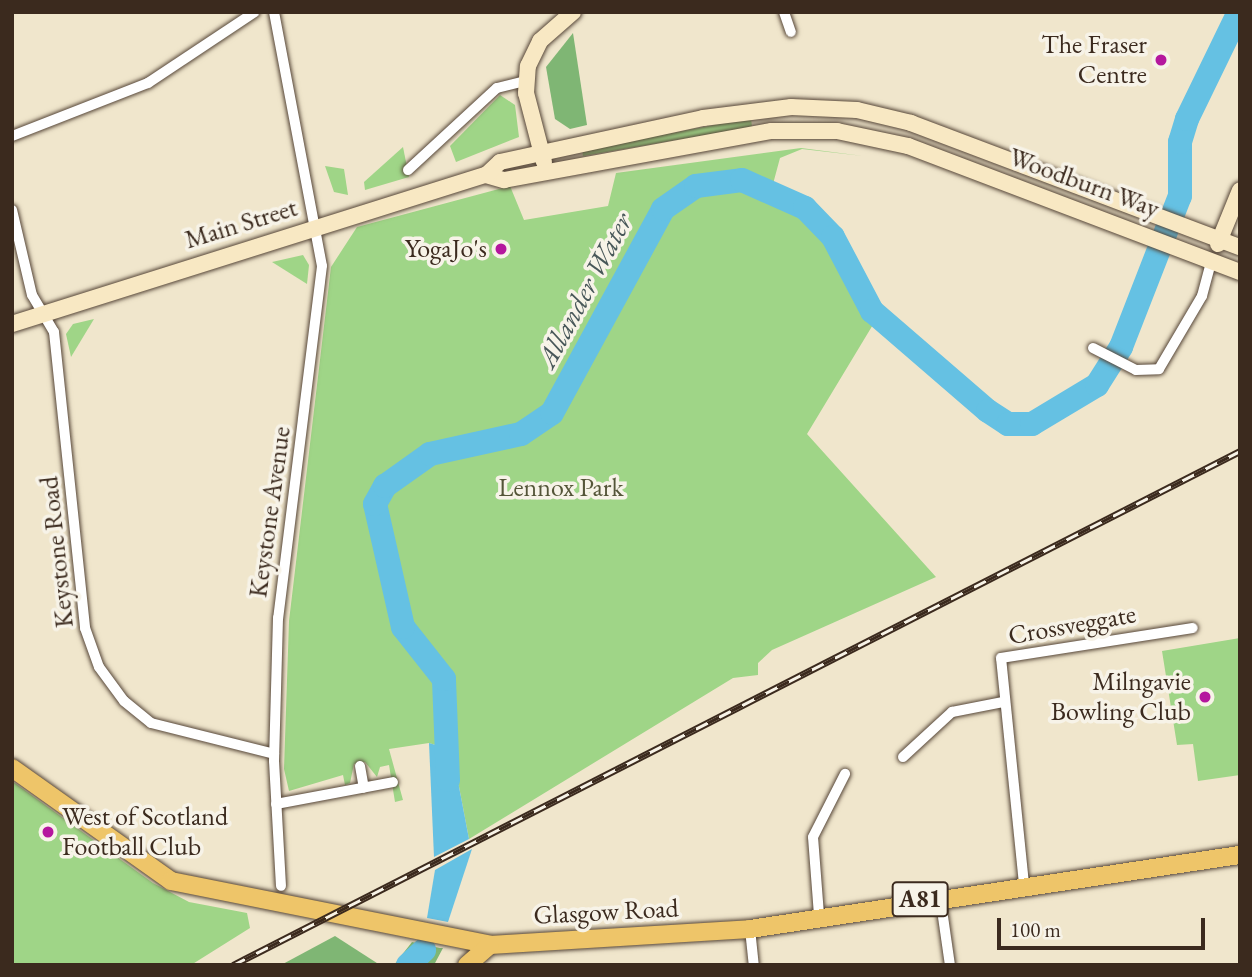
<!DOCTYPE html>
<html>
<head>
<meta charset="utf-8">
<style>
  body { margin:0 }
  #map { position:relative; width:1252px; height:977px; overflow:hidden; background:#f0e6cc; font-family:"EB Garamond",serif }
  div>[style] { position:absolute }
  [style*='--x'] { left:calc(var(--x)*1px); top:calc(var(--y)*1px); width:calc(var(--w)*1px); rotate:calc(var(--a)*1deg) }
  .green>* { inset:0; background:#9fd587 }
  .forest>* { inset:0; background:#7fb674 }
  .water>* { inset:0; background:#65c1e3 }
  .river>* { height:24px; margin:-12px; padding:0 12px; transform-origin:12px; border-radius:12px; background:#65c1e3 }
  .roads { filter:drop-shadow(0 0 2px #564638) drop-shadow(0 0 2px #564638) }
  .street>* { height:10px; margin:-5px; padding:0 5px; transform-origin:5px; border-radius:5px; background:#fff }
  .secondary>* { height:16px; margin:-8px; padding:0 8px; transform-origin:8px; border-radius:8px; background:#f8e8c3 }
  .primary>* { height:18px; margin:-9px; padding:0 9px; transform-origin:9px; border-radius:9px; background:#eec569 }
  .rail>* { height:7px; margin-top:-3.5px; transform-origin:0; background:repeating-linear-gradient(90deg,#f7f3e8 0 13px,#3b2a1e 0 26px); box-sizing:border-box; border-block:2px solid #3b2a1e }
  .dots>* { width:19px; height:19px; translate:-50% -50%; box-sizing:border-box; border:4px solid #f7f3e8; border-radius:50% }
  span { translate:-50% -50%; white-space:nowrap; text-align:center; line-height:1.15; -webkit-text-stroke:7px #f7f3e8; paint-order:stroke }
  .shield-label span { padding:2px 5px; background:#f7f3e8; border:2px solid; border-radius:5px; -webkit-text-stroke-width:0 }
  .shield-label { font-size:24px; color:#3b2a1e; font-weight:700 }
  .poi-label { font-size:26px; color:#3b2a1e }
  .right { translate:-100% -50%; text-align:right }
  .left { translate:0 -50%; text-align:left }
  .street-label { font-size:26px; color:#3b2a1e }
  .park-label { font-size:26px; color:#545538 }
  .water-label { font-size:28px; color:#485759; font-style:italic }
  .frame { position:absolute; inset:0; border:14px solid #3b2a1e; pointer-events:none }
  .scale { position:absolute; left:997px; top:918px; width:208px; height:32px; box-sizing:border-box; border:4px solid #3b2a1e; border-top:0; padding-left:9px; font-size:21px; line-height:24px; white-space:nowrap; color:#3b2a1e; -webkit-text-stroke:5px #f7f3e8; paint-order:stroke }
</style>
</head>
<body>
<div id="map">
  <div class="green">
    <div style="clip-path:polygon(500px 95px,515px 105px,519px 137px,456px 162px,450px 146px)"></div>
    <div style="clip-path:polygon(751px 118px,752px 127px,583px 156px,582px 150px)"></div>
    <div style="clip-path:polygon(403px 147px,409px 177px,365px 190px,364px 182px)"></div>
    <div style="clip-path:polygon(801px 148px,863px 156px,802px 149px,780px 158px,773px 184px,828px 217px,874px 323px,807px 434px,936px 577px,772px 650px,758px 663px,758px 675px,733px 678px,469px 839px,452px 750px,429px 743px,389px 749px,403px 800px,395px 802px,389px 765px,380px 767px,377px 777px,365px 762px,354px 764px,350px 783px,345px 785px,343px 775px,289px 791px,284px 769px,289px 621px,331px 267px,357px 227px,510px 186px,524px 220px,608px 206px,616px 173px)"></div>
    <div style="clip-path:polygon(325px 166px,344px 169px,348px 195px,334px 192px)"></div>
    <div style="clip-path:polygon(303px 255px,309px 265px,307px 284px,272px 262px)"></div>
    <div style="clip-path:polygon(94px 319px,71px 357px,66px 334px,73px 324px)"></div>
    <div style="clip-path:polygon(1240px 638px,1240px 775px,1198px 781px,1193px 744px,1177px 745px,1162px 651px)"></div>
    <div style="clip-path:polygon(12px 781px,153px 883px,189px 902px,247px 913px,250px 928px,191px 965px,12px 965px)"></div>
  </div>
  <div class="forest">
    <div style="clip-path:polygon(573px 33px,587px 125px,570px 129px,555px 119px,546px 67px)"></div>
    <div style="clip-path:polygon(335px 936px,380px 965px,281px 965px)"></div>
    <div style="clip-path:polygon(412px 942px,440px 948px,443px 948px,434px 965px,394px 965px)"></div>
  </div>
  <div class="water">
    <div style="clip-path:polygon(429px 743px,452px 750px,469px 839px,434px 857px)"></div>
    <div style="clip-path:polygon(472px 849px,448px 922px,427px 918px,435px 870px)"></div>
  </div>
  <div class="river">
    <div style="--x:448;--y:780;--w:101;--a:-92.3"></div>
    <div style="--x:444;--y:679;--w:66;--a:-128.3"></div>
    <div style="--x:403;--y:627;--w:126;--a:-102.8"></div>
    <div style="--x:375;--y:504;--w:21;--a:-61"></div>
    <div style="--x:385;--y:486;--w:55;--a:-35.4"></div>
    <div style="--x:430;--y:454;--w:93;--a:-12.4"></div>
    <div style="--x:521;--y:434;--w:37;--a:-34"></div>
    <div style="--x:552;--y:413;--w:232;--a:-61.4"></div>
    <div style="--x:663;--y:209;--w:40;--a:-34.9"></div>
    <div style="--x:696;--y:186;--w:46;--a:-7.4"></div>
    <div style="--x:742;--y:180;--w:69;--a:24"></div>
    <div style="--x:805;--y:208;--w:40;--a:46"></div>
    <div style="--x:833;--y:237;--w:84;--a:62.2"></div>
    <div style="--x:872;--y:311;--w:153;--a:40.8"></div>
    <div style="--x:988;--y:411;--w:24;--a:33"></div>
    <div style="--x:1008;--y:424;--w:24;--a:0"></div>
    <div style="--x:1032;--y:424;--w:76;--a:-31"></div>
    <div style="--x:1097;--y:385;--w:45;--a:-57.7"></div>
    <div style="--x:1121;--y:347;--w:162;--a:-68.7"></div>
    <div style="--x:1180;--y:196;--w:54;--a:-90"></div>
    <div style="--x:1180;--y:142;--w:24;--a:-73"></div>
    <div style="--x:1187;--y:119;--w:119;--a:-64.1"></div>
    <div style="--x:408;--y:965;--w:22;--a:-43"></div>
  </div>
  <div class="roads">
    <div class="street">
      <div style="--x:274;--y:12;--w:258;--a:79.3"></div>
      <div style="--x:322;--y:266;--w:355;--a:97.1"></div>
      <div style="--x:278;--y:618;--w:143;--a:91.6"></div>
      <div style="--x:274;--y:761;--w:125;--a:86.8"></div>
      <div style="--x:784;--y:12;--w:21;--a:71"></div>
      <div style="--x:12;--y:136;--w:146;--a:-21.3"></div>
      <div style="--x:148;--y:83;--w:128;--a:-33.6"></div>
      <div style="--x:408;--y:170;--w:121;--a:-42.7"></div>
      <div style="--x:497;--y:88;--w:29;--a:-14"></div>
      <div style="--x:12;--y:210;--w:87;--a:76.8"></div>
      <div style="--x:32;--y:295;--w:43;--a:59.3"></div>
      <div style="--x:54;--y:332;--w:298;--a:84"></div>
      <div style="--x:85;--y:628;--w:41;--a:70.3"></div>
      <div style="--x:99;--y:667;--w:42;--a:53.7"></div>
      <div style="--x:124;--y:701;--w:35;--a:39"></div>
      <div style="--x:151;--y:723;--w:127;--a:14.1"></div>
      <div style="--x:1093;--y:348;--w:48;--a:27.1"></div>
      <div style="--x:1136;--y:370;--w:23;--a:-2"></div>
      <div style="--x:1159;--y:369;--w:85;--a:-59.5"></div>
      <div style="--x:1202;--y:296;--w:38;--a:-75"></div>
      <div style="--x:903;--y:757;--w:67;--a:-42.6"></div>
      <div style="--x:952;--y:712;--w:52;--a:-11.1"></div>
      <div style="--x:360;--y:766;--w:22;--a:80"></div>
      <div style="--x:276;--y:804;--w:119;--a:-10.6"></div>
      <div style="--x:1024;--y:884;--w:227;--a:-95.8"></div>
      <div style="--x:1001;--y:658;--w:194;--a:-8.9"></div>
      <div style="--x:940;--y:896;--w:70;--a:81.8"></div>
      <div style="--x:819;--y:915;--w:78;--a:-94.4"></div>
      <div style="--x:813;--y:837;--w:71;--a:-63.1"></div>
      <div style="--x:750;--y:929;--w:36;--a:84"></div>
    </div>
    <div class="secondary">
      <div style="--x:544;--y:162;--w:71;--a:-104.6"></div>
      <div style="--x:526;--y:93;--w:27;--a:-86"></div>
      <div style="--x:528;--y:66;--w:28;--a:-64"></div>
      <div style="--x:540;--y:41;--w:44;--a:-41.3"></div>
      <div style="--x:486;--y:175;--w:19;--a:16"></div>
      <div style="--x:504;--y:180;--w:272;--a:-10.4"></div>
      <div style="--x:772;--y:131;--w:65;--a:0"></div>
      <div style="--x:837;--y:131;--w:73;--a:11.9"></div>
      <div style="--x:908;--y:146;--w:355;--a:20.8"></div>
      <div style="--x:1218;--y:244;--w:58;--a:-67.8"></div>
      <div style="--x:12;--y:324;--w:497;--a:-17.5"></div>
      <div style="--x:486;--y:175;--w:19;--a:-43"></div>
      <div style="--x:500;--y:162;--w:208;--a:-12.2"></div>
      <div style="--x:703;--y:118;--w:89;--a:-7.1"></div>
      <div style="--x:791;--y:107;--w:66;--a:2.6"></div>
      <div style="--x:857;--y:110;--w:56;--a:13.5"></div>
      <div style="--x:911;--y:123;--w:352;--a:20.7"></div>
    </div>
    <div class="primary">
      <div style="--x:12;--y:768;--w:195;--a:35.4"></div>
      <div style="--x:171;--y:881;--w:325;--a:11.3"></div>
      <div style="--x:490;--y:945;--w:260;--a:-3.5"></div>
      <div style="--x:750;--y:929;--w:496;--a:-8.6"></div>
      <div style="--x:467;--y:965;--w:30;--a:-41"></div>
    </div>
  </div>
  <div class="rail">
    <div style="--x:233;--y:965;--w:1131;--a:-27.04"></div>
  </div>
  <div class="dots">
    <div style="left:1161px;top:60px;background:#b5179e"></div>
    <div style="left:501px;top:249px;background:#b5179e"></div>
    <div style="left:1205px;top:697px;background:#b5179e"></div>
    <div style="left:48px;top:832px;background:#b5179e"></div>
  </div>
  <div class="shield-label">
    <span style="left:920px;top:899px">A81</span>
  </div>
  <div class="poi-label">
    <span class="right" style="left:1147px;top:60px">The Fraser<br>Centre</span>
    <span class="right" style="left:487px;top:249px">YogaJo's</span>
    <span class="right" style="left:1191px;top:697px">Milngavie<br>Bowling Club</span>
    <span class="left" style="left:62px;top:832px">West of Scotland<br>Football Club</span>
  </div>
  <div class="street-label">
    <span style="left:1084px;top:183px;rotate:20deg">Woodburn Way</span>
    <span style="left:241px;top:224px;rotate:-17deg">Main Street</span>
    <span style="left:270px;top:512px;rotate:-82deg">Keystone Avenue</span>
    <span style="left:57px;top:552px;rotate:-96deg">Keystone Road</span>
    <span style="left:1072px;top:625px;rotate:-10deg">Crossveggate</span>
    <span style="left:606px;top:912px;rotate:-3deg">Glasgow Road</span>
  </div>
  <div class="park-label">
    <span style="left:561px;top:488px">Lennox Park</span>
  </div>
  <div class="water-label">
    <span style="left:584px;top:290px;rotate:-62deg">Allander Water</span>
  </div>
  <div class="frame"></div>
  <div class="scale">100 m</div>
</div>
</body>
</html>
